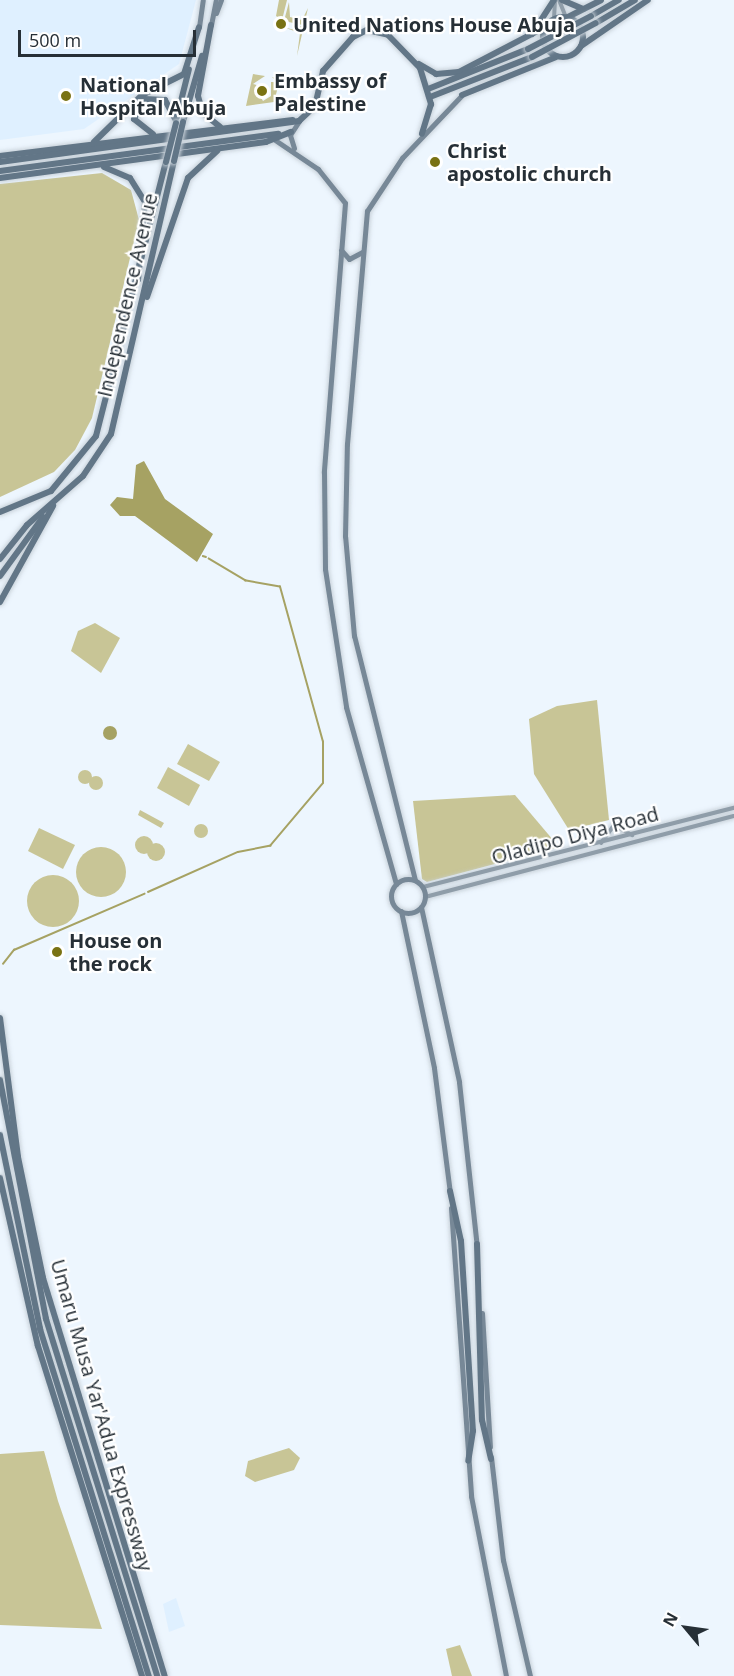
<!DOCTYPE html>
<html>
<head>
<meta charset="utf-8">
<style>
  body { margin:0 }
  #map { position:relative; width:734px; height:1676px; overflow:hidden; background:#edf6fe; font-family:"Open Sans",sans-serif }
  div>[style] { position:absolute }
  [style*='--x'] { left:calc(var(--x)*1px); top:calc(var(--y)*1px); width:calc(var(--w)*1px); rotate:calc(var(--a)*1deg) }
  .built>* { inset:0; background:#dff0ff }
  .green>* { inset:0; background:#c8c596 }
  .round { border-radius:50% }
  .water>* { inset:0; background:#a6a263 }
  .stream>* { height:1.5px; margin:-0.75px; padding:0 0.75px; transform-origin:0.75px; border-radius:0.75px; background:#a6a263 }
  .roads { filter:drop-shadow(0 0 2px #c9d2da) drop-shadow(0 0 2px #c9d2da) }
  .secondary>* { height:4px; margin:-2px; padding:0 2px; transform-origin:2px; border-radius:2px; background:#8f9da9 }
  .primary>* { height:5px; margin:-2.5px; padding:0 2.5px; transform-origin:2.5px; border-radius:2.5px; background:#778897 }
  .primary>.ring { margin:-2.5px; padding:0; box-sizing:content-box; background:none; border:5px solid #778897; border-radius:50% }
  .highway>* { height:6px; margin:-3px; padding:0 3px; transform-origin:3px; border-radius:3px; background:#627687 }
  .highway>.ring { margin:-3px; padding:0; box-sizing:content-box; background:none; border:6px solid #627687; border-radius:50% }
  .bridges { filter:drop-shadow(0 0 2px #c9d2da) drop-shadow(0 0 2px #c9d2da) }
  .highway-bridge>* { height:6px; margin:-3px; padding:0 3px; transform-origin:3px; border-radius:3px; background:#627687 }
  .dots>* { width:16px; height:16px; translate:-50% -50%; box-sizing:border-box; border:3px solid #fff; border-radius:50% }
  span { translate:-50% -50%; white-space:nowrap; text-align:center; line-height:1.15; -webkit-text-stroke:4.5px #fff; paint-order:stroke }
  .poi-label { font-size:20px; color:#262f36; font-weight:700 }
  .left { translate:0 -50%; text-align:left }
  .street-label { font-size:20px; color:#262f36 }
  .north { position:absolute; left:656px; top:1598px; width:60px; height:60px; -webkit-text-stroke:4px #fff; paint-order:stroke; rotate:299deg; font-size:16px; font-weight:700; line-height:24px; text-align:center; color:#262f36 }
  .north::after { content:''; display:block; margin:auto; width:21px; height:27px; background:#262f36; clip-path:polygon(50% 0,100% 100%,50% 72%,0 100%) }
  .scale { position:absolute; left:18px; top:30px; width:178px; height:27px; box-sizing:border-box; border:3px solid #262f36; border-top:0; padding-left:8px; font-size:18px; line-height:21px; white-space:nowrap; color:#262f36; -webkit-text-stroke:4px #fff; paint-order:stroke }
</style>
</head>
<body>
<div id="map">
  <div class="built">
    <div style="clip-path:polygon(0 0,196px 0,179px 64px,84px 129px,0 140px)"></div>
    <div style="clip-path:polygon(176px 1598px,185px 1626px,169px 1632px,163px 1604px)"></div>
  </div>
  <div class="green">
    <div style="clip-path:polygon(279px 0,287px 0,282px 20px,276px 16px)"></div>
    <div style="clip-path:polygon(289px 2px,290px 17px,302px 20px,308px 8px,297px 56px,300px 33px,283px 27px,295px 30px,303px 25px,284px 21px)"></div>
    <div style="clip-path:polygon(253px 74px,265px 76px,253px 84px,260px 86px,257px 91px,263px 101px,271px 96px,271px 82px,277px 82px,272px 77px,280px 79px,274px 102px,246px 106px)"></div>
    <div style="clip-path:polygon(102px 173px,131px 190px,139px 220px,92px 418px,75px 450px,54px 472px,0 497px,0 184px)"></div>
    <div style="clip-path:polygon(95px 623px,120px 638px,101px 673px,71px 651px,78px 631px)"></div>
    <div style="clip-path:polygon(597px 700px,609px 820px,569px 830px,534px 774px,529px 719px,557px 706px)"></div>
    <div style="clip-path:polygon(188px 744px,220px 762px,209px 781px,177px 764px)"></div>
    <div style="clip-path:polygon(168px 767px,200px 785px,189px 806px,157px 788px)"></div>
    <div class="round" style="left:78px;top:770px;width:14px;height:14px"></div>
    <div class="round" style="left:89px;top:776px;width:14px;height:14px"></div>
    <div style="clip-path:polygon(515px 795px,559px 847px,427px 882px,422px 879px,413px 801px)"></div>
    <div style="clip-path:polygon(140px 810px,164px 823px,161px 828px,138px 815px)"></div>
    <div class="round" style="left:194px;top:824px;width:14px;height:14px"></div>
    <div style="clip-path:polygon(39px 828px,75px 845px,63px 869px,28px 851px)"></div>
    <div class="round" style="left:135px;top:836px;width:18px;height:18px"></div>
    <div class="round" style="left:147px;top:843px;width:18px;height:18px"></div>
    <div class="round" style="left:76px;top:847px;width:50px;height:50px"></div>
    <div class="round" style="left:27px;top:875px;width:52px;height:52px"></div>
    <div style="clip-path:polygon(289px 1448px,300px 1458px,294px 1470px,255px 1482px,245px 1476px,248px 1461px)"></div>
    <div style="clip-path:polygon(44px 1451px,58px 1501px,102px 1629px,0 1625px,0 1454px)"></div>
    <div style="clip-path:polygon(460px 1645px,472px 1676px,452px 1676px,446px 1649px)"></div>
  </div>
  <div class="water">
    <div style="clip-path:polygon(144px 461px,165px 499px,213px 534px,197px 562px,135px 516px,120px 516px,110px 505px,117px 497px,133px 499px,136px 465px)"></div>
    <div class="round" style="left:103px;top:726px;width:14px;height:14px"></div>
  </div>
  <div class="stream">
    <div style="--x:203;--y:556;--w:3;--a:18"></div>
    <div style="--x:148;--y:892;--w:98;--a:-24"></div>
    <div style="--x:238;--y:852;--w:33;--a:-11"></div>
    <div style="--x:270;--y:846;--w:82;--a:-49.9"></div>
    <div style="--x:323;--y:783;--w:41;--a:-90"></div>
    <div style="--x:323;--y:742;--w:161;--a:-105.5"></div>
    <div style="--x:280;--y:587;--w:35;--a:-170"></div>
    <div style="--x:246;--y:581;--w:43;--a:-149.3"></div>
    <div style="--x:3;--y:964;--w:18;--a:-52"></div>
    <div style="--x:14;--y:950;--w:142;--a:-23.3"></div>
  </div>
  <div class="roads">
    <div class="secondary">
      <div style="--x:559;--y:0;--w:18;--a:68"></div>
      <div style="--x:554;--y:19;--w:18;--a:-87"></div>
      <div style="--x:601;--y:843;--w:22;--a:-54"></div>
      <div style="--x:614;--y:825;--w:21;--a:29"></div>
      <div style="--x:423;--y:887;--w:321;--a:-14.3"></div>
      <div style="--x:425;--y:897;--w:319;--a:-14.7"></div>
    </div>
    <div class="primary">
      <div style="--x:216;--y:13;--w:14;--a:-69"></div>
      <div style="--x:211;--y:25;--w:25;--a:-79"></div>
      <div style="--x:199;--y:27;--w:27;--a:-82"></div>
      <div style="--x:275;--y:140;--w:52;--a:34"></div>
      <div style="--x:318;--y:169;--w:43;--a:51.5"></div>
      <div style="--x:345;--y:203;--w:270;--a:94.5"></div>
      <div style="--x:324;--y:472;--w:97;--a:89.4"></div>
      <div style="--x:325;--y:569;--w:140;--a:81.3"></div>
      <div style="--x:346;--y:707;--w:184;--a:74.2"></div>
      <div style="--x:294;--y:148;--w:14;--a:-107"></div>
      <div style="--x:290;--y:135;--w:17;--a:-57"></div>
      <div style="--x:341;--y:250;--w:12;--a:48"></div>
      <div style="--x:349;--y:259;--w:15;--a:-28"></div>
      <div class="ring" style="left:391px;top:879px;width:29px;height:29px"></div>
      <div style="--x:415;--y:880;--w:252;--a:-104"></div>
      <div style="--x:354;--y:636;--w:100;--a:-95.1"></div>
      <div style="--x:345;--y:536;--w:92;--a:-88.8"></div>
      <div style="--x:347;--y:444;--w:234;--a:-85.1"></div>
      <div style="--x:367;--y:211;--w:64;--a:-56.6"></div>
      <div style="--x:402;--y:158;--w:87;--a:-46.4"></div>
      <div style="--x:421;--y:907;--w:179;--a:77.7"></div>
      <div style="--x:459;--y:1082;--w:166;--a:83.8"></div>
      <div style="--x:401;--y:911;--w:160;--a:78.1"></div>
      <div style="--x:434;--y:1068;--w:126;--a:82.7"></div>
      <div style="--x:451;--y:1208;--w:289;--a:86"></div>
      <div style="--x:471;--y:1496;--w:183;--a:79"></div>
      <div style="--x:482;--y:1313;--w:134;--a:86.6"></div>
      <div style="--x:491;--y:1457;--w:104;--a:83.4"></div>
      <div style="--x:503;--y:1560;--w:119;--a:76.9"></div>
    </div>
    <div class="highway">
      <div style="--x:562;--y:0;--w:23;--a:23"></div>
      <div style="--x:591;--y:16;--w:32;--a:-30"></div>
      <div class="ring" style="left:543px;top:17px;width:34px;height:34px"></div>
      <div style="--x:568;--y:17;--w:37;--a:-27"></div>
      <div style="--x:596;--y:23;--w:45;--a:-30.5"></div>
      <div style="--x:211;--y:25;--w:72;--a:100.4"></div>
      <div style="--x:198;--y:96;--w:18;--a:74"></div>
      <div style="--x:203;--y:113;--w:22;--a:39"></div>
      <div style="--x:532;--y:34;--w:40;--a:-57.1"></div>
      <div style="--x:581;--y:46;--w:81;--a:-34.5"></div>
      <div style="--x:419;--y:64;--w:20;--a:30"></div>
      <div style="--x:436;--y:74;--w:23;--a:-5"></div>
      <div style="--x:459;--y:72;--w:97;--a:-27.6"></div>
      <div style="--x:428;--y:89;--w:108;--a:-21.8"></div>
      <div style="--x:462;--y:95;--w:101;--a:-22"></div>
      <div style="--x:430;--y:97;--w:110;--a:-21.4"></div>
      <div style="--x:177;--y:117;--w:49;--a:-76"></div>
      <div style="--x:183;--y:122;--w:69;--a:-73.9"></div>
      <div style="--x:153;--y:134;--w:24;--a:-142"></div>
      <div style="--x:134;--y:119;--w:22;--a:-63"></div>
      <div style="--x:144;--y:99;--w:21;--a:3"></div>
      <div style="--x:165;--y:100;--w:24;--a:62"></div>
      <div style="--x:94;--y:142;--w:67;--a:-44.4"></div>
      <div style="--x:142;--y:95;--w:47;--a:-26.6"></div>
      <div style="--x:184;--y:74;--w:49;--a:-72.3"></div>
      <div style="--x:0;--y:156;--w:295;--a:-7"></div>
      <div style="--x:0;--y:162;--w:302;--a:-7.8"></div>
      <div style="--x:299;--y:121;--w:22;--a:-43"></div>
      <div style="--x:315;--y:106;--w:36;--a:-77"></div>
      <div style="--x:323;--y:71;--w:45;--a:-48.6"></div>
      <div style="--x:353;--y:37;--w:16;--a:-27"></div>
      <div style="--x:367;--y:30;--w:22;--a:13"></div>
      <div style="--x:388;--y:35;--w:46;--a:45.9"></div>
      <div style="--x:420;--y:68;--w:38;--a:73"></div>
      <div style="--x:431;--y:104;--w:31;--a:107"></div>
      <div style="--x:104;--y:167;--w:28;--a:23"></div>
      <div style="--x:130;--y:178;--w:28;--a:58"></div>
      <div style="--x:145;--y:202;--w:78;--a:95.1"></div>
      <div style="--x:0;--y:171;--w:281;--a:-7.6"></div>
      <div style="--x:0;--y:178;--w:268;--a:-7.7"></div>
      <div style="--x:266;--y:142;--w:27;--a:-22"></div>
      <div style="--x:147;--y:297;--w:126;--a:-71"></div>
      <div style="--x:188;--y:178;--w:40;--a:-43"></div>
      <div style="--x:0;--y:512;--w:55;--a:-22.4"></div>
      <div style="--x:51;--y:491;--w:71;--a:-50.7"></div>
      <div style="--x:96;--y:436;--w:283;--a:-75.7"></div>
      <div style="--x:0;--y:559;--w:43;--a:-51.5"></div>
      <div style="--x:27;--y:525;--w:74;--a:-41.2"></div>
      <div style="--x:83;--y:476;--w:50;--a:-56.3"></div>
      <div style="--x:111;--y:434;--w:280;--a:-77"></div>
      <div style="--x:0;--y:576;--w:73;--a:-53.9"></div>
      <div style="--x:0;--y:602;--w:110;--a:-61.1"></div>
      <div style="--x:0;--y:1018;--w:140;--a:82.6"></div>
      <div style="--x:18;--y:1157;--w:124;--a:78.3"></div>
      <div style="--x:43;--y:1278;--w:416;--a:73"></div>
      <div style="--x:0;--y:1080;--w:243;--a:79.1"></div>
      <div style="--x:46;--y:1319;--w:374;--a:72.7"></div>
      <div style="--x:0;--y:1135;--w:198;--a:78.3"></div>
      <div style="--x:40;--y:1329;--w:364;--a:72.6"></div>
      <div style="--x:0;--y:1178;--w:172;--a:77.3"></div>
      <div style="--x:38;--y:1346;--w:346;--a:72.5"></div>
      <div style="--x:450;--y:1191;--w:51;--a:77.6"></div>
      <div style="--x:461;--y:1241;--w:190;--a:86.4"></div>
      <div style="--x:473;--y:1431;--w:30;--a:99"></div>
      <div style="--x:477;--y:1244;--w:176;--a:88.4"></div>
      <div style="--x:482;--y:1420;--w:40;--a:77"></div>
    </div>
  </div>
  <div class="bridges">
    <div class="highway-bridge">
      <div style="--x:528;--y:49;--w:71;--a:-27.6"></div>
      <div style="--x:532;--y:57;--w:72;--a:-28"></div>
      <div style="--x:174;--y:161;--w:40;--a:-77"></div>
      <div style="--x:166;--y:162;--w:40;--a:-75.6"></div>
    </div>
  </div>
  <div class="dots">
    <div style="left:281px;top:24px;background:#797213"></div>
    <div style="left:262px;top:91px;background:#797213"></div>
    <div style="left:66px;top:96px;background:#797213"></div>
    <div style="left:435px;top:162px;background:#797213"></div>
    <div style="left:57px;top:952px;background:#797213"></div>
  </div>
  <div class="poi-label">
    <span class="left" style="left:293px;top:24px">United Nations House Abuja</span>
    <span class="left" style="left:274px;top:92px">Embassy of<br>Palestine</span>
    <span class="left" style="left:80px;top:96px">National<br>Hospital Abuja</span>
    <span class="left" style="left:447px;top:162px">Christ<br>apostolic church</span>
    <span class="left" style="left:69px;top:952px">House on<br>the rock</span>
  </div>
  <div class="street-label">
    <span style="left:127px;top:295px;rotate:-77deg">Independence Avenue</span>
    <span style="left:575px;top:835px;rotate:-15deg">Oladipo Diya Road</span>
    <span style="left:102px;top:1415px;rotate:74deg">Umaru Musa Yar'Adua Expressway</span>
  </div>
  <div class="north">N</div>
  <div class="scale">500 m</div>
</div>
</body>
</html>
